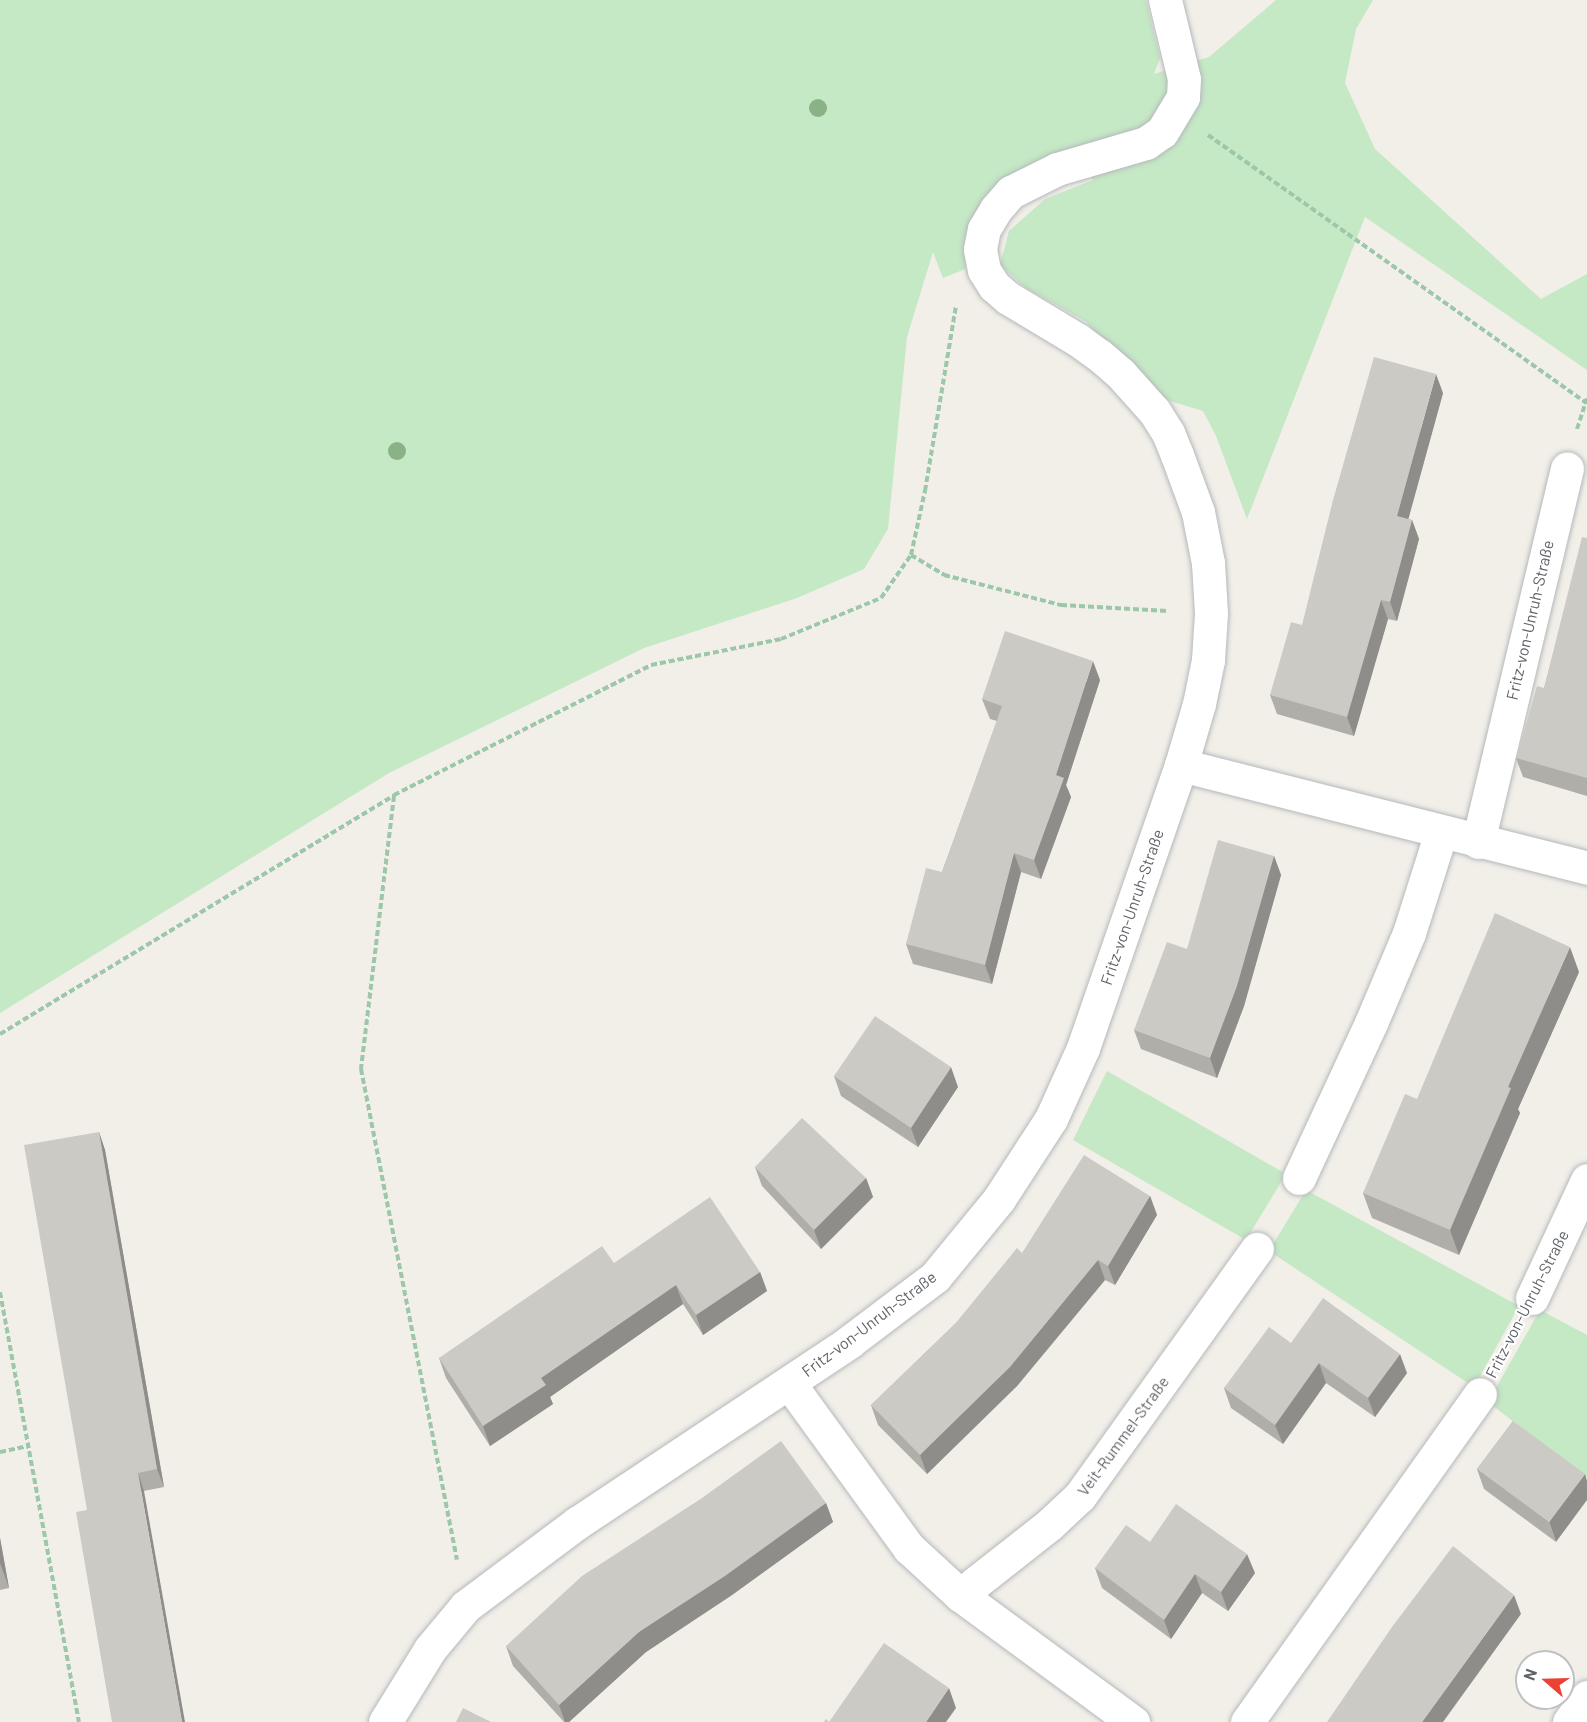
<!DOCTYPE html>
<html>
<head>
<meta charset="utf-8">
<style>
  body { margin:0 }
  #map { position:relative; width:1587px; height:1722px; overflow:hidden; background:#f1efe8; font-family:Barlow,sans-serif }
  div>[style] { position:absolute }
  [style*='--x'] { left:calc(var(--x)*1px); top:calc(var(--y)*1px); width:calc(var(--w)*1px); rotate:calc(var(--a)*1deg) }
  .green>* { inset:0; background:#c5e8c5 }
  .path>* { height:4px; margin-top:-2px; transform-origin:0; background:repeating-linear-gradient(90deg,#9cc7a9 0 6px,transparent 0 9px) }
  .roads { filter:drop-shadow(0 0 2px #b5b8bc) drop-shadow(0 0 2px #b5b8bc) }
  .minor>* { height:33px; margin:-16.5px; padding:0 16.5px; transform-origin:16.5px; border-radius:16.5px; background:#fff }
  .trees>* { width:18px; height:18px; margin:-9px; border-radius:50%; background:#89b387 }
  .wall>* { inset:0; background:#afaea9 }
  .shaded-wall>* { inset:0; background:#8f8d8a }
  .building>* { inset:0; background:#cccac5 }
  span { translate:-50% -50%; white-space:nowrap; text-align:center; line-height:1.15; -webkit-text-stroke:4.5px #fff; paint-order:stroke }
  .street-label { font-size:16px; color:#5f6368 }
  .north { position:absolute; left:1515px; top:1650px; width:60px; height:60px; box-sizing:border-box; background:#fff; border:2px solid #bfc1c3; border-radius:50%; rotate:290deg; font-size:16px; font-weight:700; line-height:24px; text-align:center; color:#5f6368 }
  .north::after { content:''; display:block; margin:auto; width:21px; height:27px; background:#ea4335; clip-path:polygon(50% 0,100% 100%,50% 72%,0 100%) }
</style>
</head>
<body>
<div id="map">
  <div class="green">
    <div style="clip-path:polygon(0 0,1146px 0,1160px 58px,1154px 74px,1209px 57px,1276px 0,1373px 0,1356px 29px,1345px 83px,1375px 149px,1541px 299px,1587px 274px,1587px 370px,1365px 217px,1247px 519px,1216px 436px,1203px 411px,1160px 398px,1085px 321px,1026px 288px,1000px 265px,1009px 231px,1045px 199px,1093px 180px,1073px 154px,1035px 167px,969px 257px,965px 269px,943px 278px,933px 252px,907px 337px,888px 529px,864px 569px,797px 598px,644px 648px,389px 773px,0 1013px)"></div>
    <div style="clip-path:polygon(1107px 1071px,1286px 1174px,1246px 1240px,1073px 1140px)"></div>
    <div style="clip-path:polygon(1306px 1190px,1519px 1306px,1474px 1387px,1269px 1251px)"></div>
    <div style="clip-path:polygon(1540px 1310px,1587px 1335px,1587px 1478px,1488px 1402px)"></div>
  </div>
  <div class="path">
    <div style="--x:1208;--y:135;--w:464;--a:35.3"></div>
    <div style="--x:1577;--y:429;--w:32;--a:-72"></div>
    <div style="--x:911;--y:555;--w:39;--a:31"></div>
    <div style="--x:944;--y:575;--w:121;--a:14.4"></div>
    <div style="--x:1061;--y:605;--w:107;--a:3.2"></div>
    <div style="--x:394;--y:796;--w:275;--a:96.9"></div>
    <div style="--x:361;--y:1069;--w:500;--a:78.94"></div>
    <div style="--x:0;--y:1034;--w:461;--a:-31.2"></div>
    <div style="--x:394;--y:795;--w:288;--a:-26.8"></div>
    <div style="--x:651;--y:665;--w:133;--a:-11.3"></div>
    <div style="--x:781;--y:639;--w:108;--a:-22.3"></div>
    <div style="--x:881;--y:598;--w:52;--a:-55.1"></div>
    <div style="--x:911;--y:555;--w:66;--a:-77.7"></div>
    <div style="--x:925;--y:491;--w:188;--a:-80.5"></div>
    <div style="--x:0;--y:1292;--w:437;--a:79.6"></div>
    <div style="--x:1501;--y:1358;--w:28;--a:-63"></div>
    <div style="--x:0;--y:1452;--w:30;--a:-12"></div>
  </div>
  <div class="roads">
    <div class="minor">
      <div style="--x:1181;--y:765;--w:419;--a:14.2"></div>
      <div style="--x:1478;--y:842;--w:384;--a:-76.6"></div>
      <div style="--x:1299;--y:1178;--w:171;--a:-65.1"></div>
      <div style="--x:1371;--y:1023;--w:98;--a:-67.1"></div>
      <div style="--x:1409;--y:933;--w:106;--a:-72.4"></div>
      <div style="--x:1532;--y:1298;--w:130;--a:-65"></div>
      <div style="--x:789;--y:1383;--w:204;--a:54"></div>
      <div style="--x:909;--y:1548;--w:69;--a:42.7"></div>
      <div style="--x:960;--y:1595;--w:215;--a:36.3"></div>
      <div style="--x:960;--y:1595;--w:113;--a:-38.2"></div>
      <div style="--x:1049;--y:1525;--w:42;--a:-43.1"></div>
      <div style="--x:1080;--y:1496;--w:304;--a:-54.4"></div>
      <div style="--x:385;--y:1722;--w:86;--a:-58.3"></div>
      <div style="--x:430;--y:1649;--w:56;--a:-50.1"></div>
      <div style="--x:466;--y:1606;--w:139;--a:-36.8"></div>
      <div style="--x:577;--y:1523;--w:327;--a:-33.6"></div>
      <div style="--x:849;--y:1342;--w:108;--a:-37.1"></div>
      <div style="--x:935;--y:1277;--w:101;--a:-50.6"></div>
      <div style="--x:999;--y:1199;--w:95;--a:-57"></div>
      <div style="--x:1051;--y:1119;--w:78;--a:-65.7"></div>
      <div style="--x:1083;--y:1048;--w:299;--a:-70.9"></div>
      <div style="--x:1181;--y:765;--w:64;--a:-73.6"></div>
      <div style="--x:1199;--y:704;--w:45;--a:-78.4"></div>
      <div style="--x:1208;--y:660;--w:47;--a:-86.3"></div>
      <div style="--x:1211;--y:613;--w:50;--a:-93.4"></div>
      <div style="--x:1208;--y:563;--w:52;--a:-101.1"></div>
      <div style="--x:1198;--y:512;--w:61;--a:-110.2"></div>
      <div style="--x:1177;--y:455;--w:24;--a:-112"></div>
      <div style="--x:1168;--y:433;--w:26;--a:-122"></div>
      <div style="--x:1154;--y:411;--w:50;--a:-131.7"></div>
      <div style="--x:1121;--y:374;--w:28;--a:-139"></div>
      <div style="--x:1100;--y:356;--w:27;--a:-144"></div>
      <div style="--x:1078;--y:340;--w:82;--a:-149"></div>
      <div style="--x:1008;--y:298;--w:18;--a:-139"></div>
      <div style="--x:994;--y:286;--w:19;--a:-122"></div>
      <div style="--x:984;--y:270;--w:21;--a:-101"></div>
      <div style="--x:980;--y:249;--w:20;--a:-79"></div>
      <div style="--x:984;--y:229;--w:23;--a:-59"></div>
      <div style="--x:996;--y:209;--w:23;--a:-49"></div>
      <div style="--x:1011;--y:192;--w:51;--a:-26.6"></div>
      <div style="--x:1057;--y:169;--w:93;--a:-16.3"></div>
      <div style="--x:1146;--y:143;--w:19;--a:-35"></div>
      <div style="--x:1162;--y:132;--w:41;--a:-59"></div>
      <div style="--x:1183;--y:97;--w:18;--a:-87"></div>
      <div style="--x:1184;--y:79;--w:81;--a:-103.5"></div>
      <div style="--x:1247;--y:1722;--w:402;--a:-54.6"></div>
      <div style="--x:1569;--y:1722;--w:31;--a:-54"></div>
    </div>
  </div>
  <div class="trees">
    <div style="left:818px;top:108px"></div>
    <div style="left:397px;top:451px"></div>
  </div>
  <div class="wall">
    <div style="clip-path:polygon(1443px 393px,1408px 519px,1412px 520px,1419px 539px,1397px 621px,1388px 619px,1354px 736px,1277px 714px,1270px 695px,1302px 625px)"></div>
    <div style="clip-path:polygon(1587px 538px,1587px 796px,1523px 777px,1516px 758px,1544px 688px)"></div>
    <div style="clip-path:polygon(1100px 680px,1066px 785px,1071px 797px,1041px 879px,1021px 872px,992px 984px,913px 964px,906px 944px,942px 872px,997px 721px,990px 719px,982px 699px)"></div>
    <div style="clip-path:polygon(1274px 856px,1281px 875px,1244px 1006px,1217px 1078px,1141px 1049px,1134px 1030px,1187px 949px)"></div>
    <div style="clip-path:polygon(1579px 972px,1518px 1109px,1520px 1113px,1459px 1255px,1372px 1218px,1363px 1193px,1417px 1099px)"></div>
    <div style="clip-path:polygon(834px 1076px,958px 1087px,918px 1147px,841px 1096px)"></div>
    <div style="clip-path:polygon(99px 1132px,105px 1150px,164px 1487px,144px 1491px,87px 1510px)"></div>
    <div style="clip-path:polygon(755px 1167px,866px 1178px,873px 1197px,821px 1249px,762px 1186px)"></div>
    <div style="clip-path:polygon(1150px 1196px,1157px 1215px,1115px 1285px,1105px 1280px,1017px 1386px,927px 1474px,878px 1425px,871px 1405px,955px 1324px)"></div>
    <div style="clip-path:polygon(614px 1263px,760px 1272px,767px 1291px,703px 1335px,683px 1304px,550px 1397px,553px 1404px,490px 1446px,446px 1378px,439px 1358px)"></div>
    <div style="clip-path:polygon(1291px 1343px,1407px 1373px,1375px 1417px,1326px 1383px,1283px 1444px,1231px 1408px,1224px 1388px)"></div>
    <div style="clip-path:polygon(1513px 1421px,1556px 1542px,1484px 1489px,1477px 1469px)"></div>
    <div style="clip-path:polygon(826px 1503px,833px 1522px,732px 1595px,646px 1652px,569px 1722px,564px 1722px,513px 1666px,506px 1646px)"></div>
    <div style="clip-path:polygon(0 1538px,9px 1588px,0 1590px)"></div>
    <div style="clip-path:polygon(1150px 1542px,1255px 1573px,1228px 1611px,1202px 1593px,1171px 1639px,1102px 1588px,1095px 1568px)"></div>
  </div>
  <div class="shaded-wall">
    <div style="clip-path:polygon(1436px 374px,1443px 393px,1404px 535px,1397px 516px)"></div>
    <div style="clip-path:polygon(1412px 520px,1419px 539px,1397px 621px,1390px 602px)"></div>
    <div style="clip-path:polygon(1381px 600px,1388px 619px,1354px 736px,1347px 717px)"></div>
    <div style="clip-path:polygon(1093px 661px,1100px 680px,1066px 785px,1071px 797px,1041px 879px,1034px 860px,1056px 775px)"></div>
    <div style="clip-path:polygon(1014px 853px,1021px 872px,992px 984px,985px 965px)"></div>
    <div style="clip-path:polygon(1274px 856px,1281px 875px,1244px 1006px,1217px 1078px,1210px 1058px)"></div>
    <div style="clip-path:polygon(1570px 947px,1579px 972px,1518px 1109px,1520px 1113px,1459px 1255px,1450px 1230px,1508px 1087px)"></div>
    <div style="clip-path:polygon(951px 1067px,958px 1087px,918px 1147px,911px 1128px)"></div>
    <div style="clip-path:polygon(99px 1132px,105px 1150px,164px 1487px,157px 1469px)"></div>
    <div style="clip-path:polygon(866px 1178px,873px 1197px,821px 1249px,814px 1230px)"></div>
    <div style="clip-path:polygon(1150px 1196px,1157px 1215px,1115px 1285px,1108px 1266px)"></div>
    <div style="clip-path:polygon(1098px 1260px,1105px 1280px,1017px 1386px,927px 1474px,920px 1455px)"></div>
    <div style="clip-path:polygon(760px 1272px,767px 1291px,703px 1335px,696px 1315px)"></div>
    <div style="clip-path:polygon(676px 1285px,683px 1304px,550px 1397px,553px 1404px,490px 1446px,483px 1426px,541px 1378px)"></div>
    <div style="clip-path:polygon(1400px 1354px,1407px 1373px,1375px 1417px,1368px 1398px)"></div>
    <div style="clip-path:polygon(1319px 1363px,1326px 1383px,1283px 1444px,1275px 1425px)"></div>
    <div style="clip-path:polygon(138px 1473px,144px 1491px,185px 1722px,182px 1722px)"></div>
    <div style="clip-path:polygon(1585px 1474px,1587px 1481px,1587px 1500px,1556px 1542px,1549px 1522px)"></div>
    <div style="clip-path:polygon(826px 1503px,833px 1522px,732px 1595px,646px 1652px,569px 1722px,565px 1722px,559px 1705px,639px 1632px)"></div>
    <div style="clip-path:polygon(0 1538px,9px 1588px,0 1563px)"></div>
    <div style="clip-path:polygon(1247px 1554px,1255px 1573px,1228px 1611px,1221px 1592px)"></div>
    <div style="clip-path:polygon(1195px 1574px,1202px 1593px,1171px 1639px,1164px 1620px)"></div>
    <div style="clip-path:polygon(1514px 1595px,1521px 1614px,1443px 1722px,1422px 1722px)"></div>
    <div style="clip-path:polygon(949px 1688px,956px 1708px,946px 1722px,926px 1722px)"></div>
  </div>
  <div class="building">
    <div style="clip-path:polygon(1374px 357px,1436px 374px,1397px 516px,1412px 520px,1390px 602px,1381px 600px,1347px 717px,1270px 695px,1291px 622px,1302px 625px,1333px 500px)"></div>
    <div style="clip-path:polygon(1582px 537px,1587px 538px,1587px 778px,1516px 758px,1537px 686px,1544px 688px)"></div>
    <div style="clip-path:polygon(1005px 631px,1093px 661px,1056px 775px,1064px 778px,1034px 860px,1014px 853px,985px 965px,906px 944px,926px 868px,942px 872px,1002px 706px,982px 699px)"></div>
    <div style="clip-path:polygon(1218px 840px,1274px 856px,1237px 986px,1210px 1058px,1134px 1030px,1167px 942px,1187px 949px)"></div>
    <div style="clip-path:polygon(1495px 913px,1570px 947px,1508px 1087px,1511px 1088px,1450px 1230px,1363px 1193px,1405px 1094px,1417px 1099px)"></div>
    <div style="clip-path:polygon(875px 1016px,951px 1067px,911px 1128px,834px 1076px)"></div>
    <div style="clip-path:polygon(802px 1118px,866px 1178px,814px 1230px,755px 1167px)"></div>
    <div style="clip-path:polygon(99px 1132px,157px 1469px,138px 1473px,182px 1722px,112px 1722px,76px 1512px,87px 1510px,24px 1145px)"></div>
    <div style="clip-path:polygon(1084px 1155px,1150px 1196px,1108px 1266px,1098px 1260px,1010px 1367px,920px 1455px,871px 1405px,955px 1324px,1017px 1248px,1022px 1253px)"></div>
    <div style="clip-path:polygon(710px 1197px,760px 1272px,696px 1315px,676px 1285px,541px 1378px,546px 1385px,483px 1426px,439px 1358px,602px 1246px,614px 1263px)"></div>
    <div style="clip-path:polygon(1323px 1298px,1400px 1354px,1368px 1398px,1319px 1363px,1275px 1425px,1224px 1388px,1269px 1327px,1291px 1343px)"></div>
    <div style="clip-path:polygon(1513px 1421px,1585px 1474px,1549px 1522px,1477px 1469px)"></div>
    <div style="clip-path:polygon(781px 1441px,826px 1503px,725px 1576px,639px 1632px,559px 1705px,506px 1646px,582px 1576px,702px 1498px)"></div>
    <div style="clip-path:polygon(1176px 1504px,1247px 1554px,1221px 1592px,1195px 1574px,1164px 1620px,1095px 1568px,1126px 1525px,1150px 1542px)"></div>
    <div style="clip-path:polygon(1453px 1546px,1514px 1595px,1422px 1722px,1327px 1722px,1392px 1627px)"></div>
    <div style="clip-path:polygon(884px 1643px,949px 1688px,926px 1722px,824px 1722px,826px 1719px,829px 1722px)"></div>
    <div style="clip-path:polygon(463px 1708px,491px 1722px,456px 1722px)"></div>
  </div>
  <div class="street-label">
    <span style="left:1530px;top:620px;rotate:-77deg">Fritz-von-Unruh-Straße</span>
    <span style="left:1132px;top:907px;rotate:-71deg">Fritz-von-Unruh-Straße</span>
    <span style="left:1527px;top:1304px;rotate:-63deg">Fritz-von-Unruh-Straße</span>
    <span style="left:869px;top:1324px;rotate:-37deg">Fritz-von-Unruh-Straße</span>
    <span style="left:1123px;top:1436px;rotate:-54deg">Veit-Rummel-Straße</span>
  </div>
  <div class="north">N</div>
</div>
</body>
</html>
